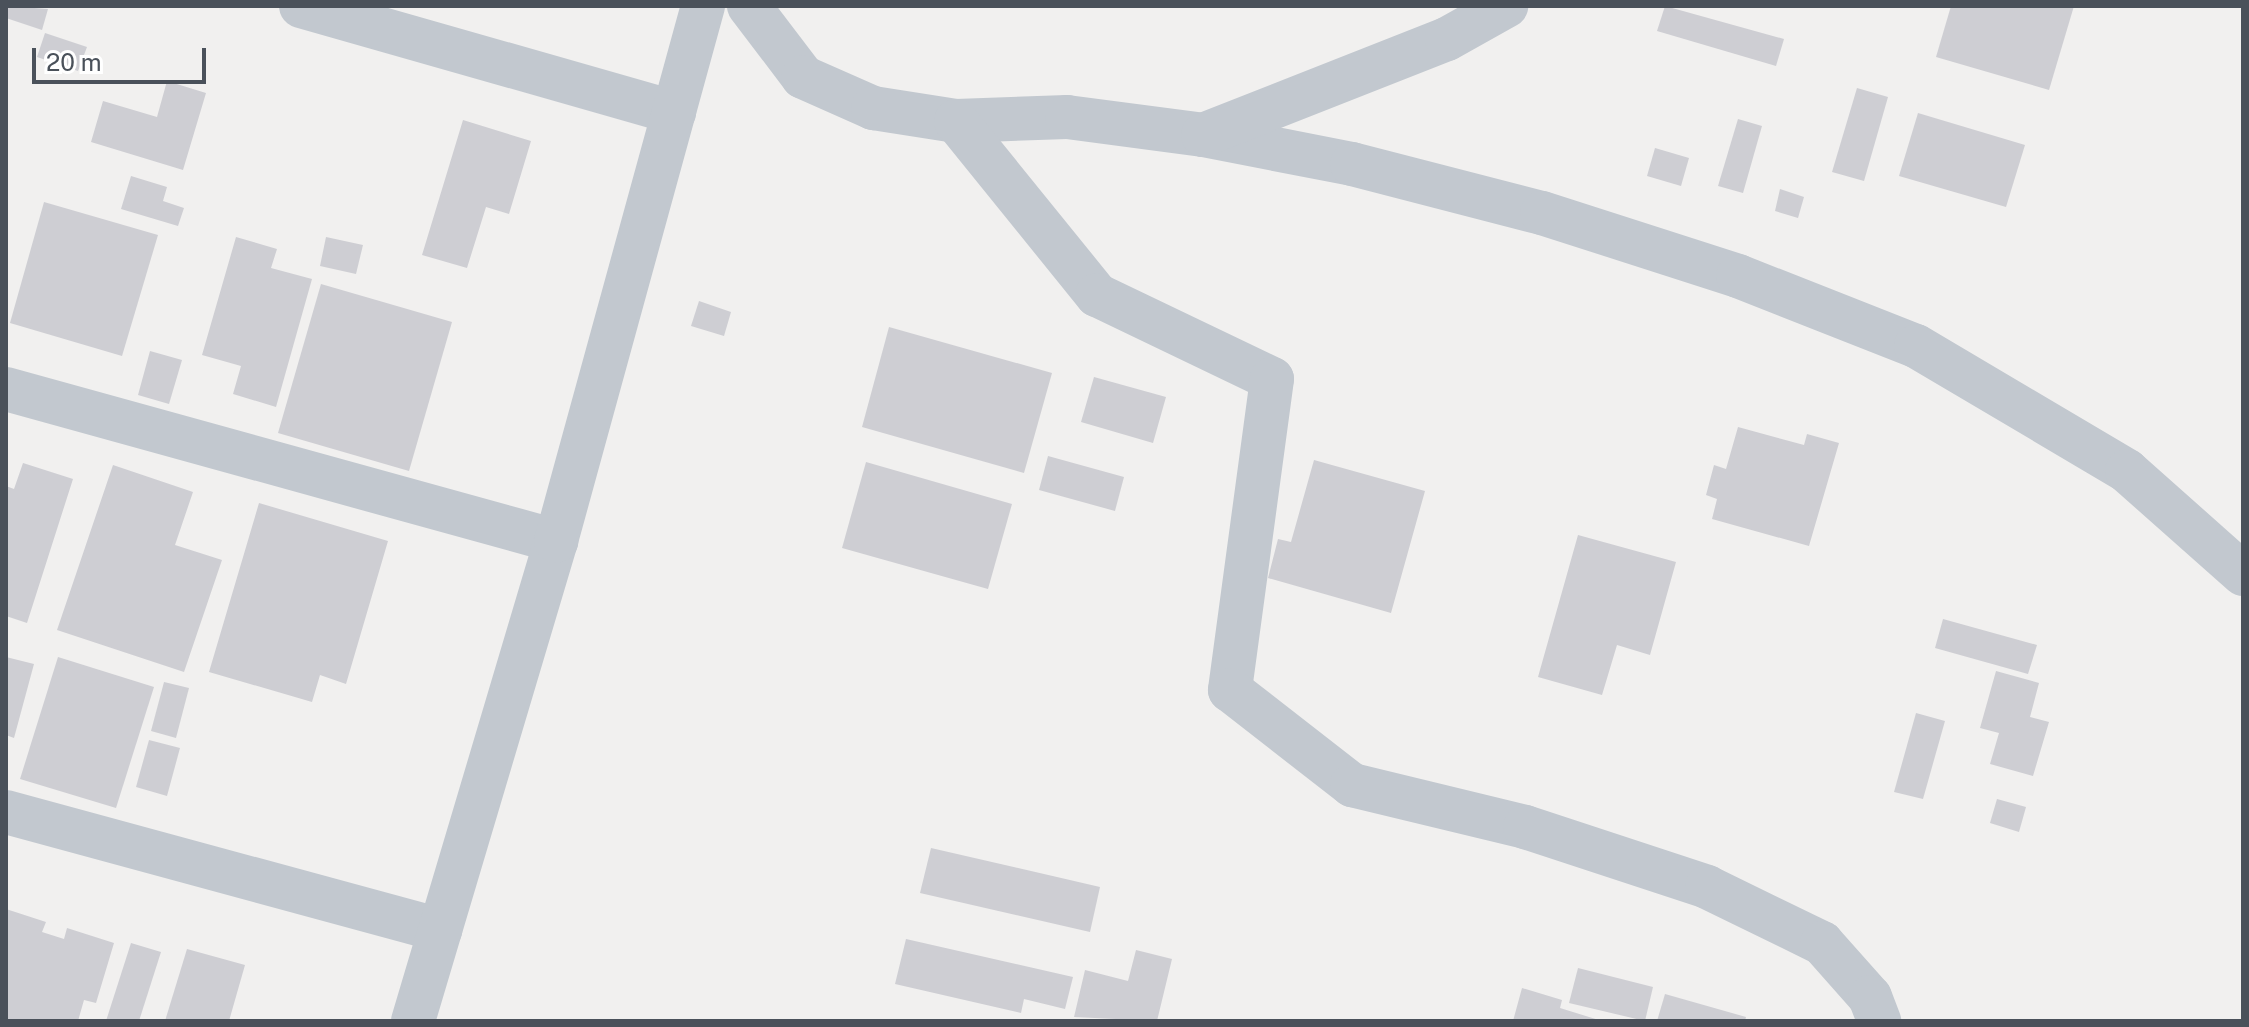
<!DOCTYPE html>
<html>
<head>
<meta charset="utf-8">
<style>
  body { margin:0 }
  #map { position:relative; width:2249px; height:1027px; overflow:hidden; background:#f1f0ef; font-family:"Public Sans",sans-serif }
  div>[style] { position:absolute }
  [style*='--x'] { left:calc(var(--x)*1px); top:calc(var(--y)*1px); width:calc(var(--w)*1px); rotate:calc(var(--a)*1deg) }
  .building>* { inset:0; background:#ceced3 }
  .minor>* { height:44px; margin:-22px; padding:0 22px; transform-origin:22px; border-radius:22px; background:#c2c8cf }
  .tertiary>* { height:44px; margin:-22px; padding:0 22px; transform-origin:22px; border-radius:22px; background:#c2c8cf }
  span { translate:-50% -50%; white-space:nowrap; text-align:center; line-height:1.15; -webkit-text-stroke:7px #fff; paint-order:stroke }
  .frame { position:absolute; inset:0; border:8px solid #4a515a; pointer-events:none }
  .scale { position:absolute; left:32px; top:48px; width:174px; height:36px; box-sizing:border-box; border:4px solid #4a515a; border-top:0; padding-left:10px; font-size:24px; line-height:28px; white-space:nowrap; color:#4a515a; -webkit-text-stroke:6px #fff; paint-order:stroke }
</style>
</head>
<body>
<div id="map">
  <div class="building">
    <div style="clip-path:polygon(7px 6px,48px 9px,42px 30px,6px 18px)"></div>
    <div style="clip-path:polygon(1665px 6px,1784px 39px,1776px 66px,1657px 31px)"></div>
    <div style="clip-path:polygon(1951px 6px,2074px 6px,2049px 90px,1936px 57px)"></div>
    <div style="clip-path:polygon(45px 33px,87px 47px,78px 71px,37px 57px)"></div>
    <div style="clip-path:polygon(167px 81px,206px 93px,183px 170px,91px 142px,103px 101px,157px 117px)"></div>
    <div style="clip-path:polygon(1857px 88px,1888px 97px,1864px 181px,1832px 172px)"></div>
    <div style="clip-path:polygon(1918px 113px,2025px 145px,2006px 207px,1899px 176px)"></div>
    <div style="clip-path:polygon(1738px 119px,1762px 126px,1743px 193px,1718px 186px)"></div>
    <div style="clip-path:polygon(463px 120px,531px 141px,509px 214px,486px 207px,467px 268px,422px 255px)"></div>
    <div style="clip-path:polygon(1655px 148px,1689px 158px,1681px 186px,1647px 176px)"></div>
    <div style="clip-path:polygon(131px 176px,167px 187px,163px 201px,184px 208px,178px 226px,121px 209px)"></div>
    <div style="clip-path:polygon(1780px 189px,1804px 197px,1798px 218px,1775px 211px)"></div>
    <div style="clip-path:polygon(44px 202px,158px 235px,122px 356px,10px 323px)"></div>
    <div style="clip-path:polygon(236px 237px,277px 249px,271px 268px,312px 279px,276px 407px,233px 394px,241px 366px,202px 355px)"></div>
    <div style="clip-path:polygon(326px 237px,363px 245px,356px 274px,320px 266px)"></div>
    <div style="clip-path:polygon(321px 284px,452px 322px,409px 471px,278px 433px)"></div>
    <div style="clip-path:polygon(699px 301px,731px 312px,724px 336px,691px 326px)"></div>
    <div style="clip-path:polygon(889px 327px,1052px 373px,1024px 473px,862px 427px)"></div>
    <div style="clip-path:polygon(150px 351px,182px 360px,169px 404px,138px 395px)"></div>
    <div style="clip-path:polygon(1094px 377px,1166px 397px,1153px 443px,1081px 422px)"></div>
    <div style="clip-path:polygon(1738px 427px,1804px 445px,1807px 434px,1839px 443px,1809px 546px,1712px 519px,1717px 499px,1706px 495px,1714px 465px,1726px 469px)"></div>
    <div style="clip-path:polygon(1048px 456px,1124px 477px,1115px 511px,1039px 490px)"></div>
    <div style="clip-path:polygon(1314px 460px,1425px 491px,1391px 613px,1268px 578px,1278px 539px,1291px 542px)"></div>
    <div style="clip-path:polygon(866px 462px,1012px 504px,988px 589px,842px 548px)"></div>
    <div style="clip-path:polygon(23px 463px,73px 479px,27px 623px,6px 616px,6px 486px,14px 489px)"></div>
    <div style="clip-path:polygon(113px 465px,193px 492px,175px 545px,222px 560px,184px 672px,57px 630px)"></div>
    <div style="clip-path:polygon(259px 503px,388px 541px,346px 684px,320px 675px,312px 702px,209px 672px)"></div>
    <div style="clip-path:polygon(1578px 535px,1676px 562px,1650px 655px,1617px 645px,1602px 695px,1538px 677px)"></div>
    <div style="clip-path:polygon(1943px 619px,2037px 645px,2028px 674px,1935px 648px)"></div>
    <div style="clip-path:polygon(6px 657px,34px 664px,14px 738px,6px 735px)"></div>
    <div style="clip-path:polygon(58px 657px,154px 687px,116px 808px,20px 779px)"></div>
    <div style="clip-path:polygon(1996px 671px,2039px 683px,2030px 717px,2049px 722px,2033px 776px,1990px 764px,1999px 733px,1980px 728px)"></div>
    <div style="clip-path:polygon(164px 682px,189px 688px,176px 738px,151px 731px)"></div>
    <div style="clip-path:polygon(1916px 713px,1945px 721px,1923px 799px,1894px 792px)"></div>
    <div style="clip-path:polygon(149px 740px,180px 748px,167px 796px,136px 787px)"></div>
    <div style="clip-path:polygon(1997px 799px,2026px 807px,2019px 832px,1990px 823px)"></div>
    <div style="clip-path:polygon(931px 848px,1100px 887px,1090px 932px,920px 893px)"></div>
    <div style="clip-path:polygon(6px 909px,46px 922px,42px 932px,64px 939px,67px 928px,114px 943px,96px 1003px,84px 1000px,78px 1021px,6px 1021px)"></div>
    <div style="clip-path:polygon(906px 939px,1073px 977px,1065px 1009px,1024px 999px,1021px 1013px,895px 984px)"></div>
    <div style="clip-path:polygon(131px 943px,161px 952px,139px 1021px,106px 1021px)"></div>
    <div style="clip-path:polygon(187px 949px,245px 965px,229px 1021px,165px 1021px)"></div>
    <div style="clip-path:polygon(1136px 950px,1172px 959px,1157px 1021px,1074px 1017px,1085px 970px,1128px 981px)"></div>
    <div style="clip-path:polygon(1578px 968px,1653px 987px,1645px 1021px,1569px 1003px)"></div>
    <div style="clip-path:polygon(1522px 988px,1562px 1000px,1560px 1008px,1602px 1021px,1513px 1021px)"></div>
    <div style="clip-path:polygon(1665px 994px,1746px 1017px,1745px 1021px,1657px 1021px)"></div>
  </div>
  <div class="minor">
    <div style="--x:301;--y:6;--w:388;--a:15.9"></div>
    <div style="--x:749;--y:6;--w:89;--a:52.7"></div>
    <div style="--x:803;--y:77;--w:77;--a:23.9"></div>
    <div style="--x:873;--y:108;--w:84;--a:8.9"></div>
    <div style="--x:956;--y:121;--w:111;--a:-2.1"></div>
    <div style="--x:1067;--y:117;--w:137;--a:7.5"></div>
    <div style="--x:1203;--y:135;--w:152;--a:11"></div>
    <div style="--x:1352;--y:164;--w:196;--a:14.5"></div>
    <div style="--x:1542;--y:213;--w:206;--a:17.8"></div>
    <div style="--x:1738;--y:276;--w:191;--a:21.5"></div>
    <div style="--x:1916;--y:346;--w:245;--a:30.6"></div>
    <div style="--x:2127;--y:471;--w:155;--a:41.6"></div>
    <div style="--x:956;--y:121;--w:224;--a:51"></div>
    <div style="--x:1097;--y:295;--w:194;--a:25.6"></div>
    <div style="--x:1272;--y:379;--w:314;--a:97.7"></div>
    <div style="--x:1230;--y:690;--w:155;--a:37.9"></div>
    <div style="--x:1352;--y:785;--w:178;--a:13.6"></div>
    <div style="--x:1525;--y:827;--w:192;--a:18.2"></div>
    <div style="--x:1707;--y:887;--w:128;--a:26"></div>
    <div style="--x:1822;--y:943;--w:72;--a:48.4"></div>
    <div style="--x:1870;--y:997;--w:26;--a:69"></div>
    <div style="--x:1203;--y:135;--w:262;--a:-21.5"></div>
    <div style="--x:1447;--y:39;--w:68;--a:-29.2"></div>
    <div style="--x:6;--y:389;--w:571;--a:15.45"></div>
    <div style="--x:6;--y:812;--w:450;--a:15.2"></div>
  </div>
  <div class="tertiary">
    <div style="--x:413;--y:1021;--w:501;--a:-73.41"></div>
    <div style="--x:556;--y:541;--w:555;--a:-74.64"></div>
  </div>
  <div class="frame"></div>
  <div class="scale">20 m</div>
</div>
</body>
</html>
